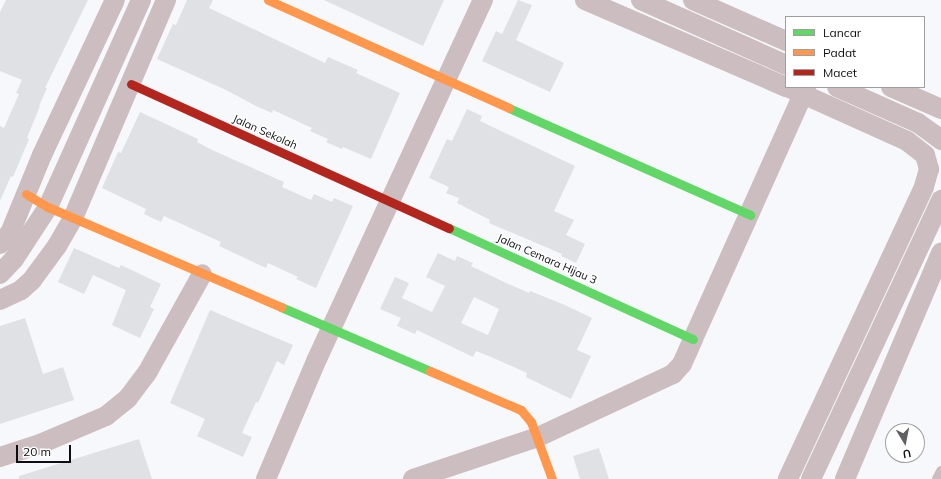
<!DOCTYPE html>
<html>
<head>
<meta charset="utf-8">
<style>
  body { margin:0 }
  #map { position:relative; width:941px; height:479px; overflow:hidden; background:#f7f8fc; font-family:Mulish,sans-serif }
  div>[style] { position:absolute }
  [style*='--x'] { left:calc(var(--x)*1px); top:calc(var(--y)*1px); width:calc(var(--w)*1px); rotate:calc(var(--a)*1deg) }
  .building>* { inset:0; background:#e0e1e5 }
  .lane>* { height:10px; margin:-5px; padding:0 5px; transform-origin:5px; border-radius:5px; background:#ccbec0 }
  .street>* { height:20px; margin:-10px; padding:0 10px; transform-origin:10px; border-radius:10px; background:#ccbec0 }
  .fast>* { height:9px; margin:-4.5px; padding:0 4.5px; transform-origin:4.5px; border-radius:4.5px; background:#63d668 }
  .slow>* { height:9px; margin:-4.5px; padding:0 4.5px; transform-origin:4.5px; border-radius:4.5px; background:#ff974d }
  .jam>* { height:9px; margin:-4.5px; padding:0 4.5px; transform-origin:4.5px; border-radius:4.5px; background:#b3261e }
  span { translate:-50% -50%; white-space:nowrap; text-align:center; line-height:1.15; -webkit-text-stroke:3px #fff; paint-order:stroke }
  .street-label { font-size:11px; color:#0e0e11 }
  .legend { position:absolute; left:785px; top:16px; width:140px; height:72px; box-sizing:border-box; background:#fff; border:1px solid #9f9fa0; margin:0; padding:5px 7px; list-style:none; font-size:12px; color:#0e0e11 }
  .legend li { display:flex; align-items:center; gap:8px; height:20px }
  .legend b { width:20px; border:1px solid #9f9fa0 }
  .north { position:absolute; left:885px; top:423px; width:40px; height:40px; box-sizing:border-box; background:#fff; border:1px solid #9f9fa0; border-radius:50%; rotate:170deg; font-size:11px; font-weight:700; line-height:16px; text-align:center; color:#0e0e11 }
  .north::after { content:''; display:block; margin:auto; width:14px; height:18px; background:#606063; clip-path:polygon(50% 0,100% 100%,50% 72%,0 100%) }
  .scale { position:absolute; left:16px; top:445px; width:55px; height:18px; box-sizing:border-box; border:2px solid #0e0e11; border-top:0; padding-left:5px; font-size:12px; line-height:14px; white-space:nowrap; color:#0e0e11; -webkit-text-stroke:3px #fff; paint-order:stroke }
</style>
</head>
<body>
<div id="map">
  <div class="building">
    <div style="clip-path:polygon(6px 0,88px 0,45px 88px,47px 88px,39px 106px,40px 106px,27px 138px,29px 139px,13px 177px,11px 176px,0 201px,0 126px,4px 128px,19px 94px,16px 93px,22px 80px,0 71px,0 12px)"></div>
    <div style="clip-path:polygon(187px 0,213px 0,209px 8px,325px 63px,328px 57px,358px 70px,356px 73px,400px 93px,371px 159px,343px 147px,342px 149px,326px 142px,328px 139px,310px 131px,312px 128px,273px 110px,272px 113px,256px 106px,226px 90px,157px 59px,173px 24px,176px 25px)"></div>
    <div style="clip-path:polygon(324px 0,444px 0,423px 46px)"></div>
    <div style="clip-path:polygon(518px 0,532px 5px,516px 40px,564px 63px,550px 92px,482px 61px,496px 31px,502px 34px)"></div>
    <div style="clip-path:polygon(467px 109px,482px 116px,480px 121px,575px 166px,554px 211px,574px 220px,566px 235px,585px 244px,576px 263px,561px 256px,562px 254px,489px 223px,490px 220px,457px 203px,459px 198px,446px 193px,449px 187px,429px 178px,447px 139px,452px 141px)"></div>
    <div style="clip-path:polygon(140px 112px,198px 139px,197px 142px,212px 150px,284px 182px,282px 187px,311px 200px,314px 194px,332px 202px,334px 198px,353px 206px,316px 288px,296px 279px,298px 277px,268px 263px,266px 268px,219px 246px,221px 242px,164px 216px,161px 222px,144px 214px,146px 209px,102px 188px,118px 152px,121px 153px)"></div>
    <div style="clip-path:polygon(74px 248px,119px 268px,121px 265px,161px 284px,150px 307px,154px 309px,140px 338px,112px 325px,126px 290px,93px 275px,84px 294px,58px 282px)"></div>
    <div style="clip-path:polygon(evenodd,438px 253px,455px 261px,457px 256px,473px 263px,471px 266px,502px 281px,529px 293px,530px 291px,565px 305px,592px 318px,577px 350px,591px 356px,571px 399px,526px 377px,527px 373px,491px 357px,476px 351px,473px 357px,417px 330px,415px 334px,397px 326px,401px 318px,380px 309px,395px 277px,409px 283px,402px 298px,432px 312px,445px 286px,426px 277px,438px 253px,474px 297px,499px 309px,488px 335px,461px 323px,474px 297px)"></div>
    <div style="clip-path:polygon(210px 310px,293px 345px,284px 365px,277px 361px,258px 403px,256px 402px,242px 433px,252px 437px,243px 457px,197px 436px,205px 419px,170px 403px)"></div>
    <div style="clip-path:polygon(25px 318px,43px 374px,63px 367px,74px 400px,0 424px,0 326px)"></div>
    <div style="clip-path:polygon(139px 439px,152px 479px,19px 479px,19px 476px)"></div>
    <div style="clip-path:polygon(599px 448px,609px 479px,580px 479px,573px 456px)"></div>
  </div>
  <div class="lane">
    <div style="--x:937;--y:479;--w:9;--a:-63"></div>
  </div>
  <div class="street">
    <div style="--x:585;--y:0;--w:219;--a:23.4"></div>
    <div style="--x:641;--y:0;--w:159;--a:24.1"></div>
    <div style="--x:693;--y:0;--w:102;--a:23.8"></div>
    <div style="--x:787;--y:87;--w:132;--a:24.2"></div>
    <div style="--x:907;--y:141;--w:23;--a:38"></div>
    <div style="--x:925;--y:155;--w:15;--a:74"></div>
    <div style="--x:929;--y:169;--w:19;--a:106"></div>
    <div style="--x:924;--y:187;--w:322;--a:115"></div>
    <div style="--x:837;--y:87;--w:89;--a:24"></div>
    <div style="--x:918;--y:123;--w:29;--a:36"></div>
    <div style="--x:891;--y:87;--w:55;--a:23.7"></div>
    <div style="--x:0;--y:244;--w:15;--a:-48"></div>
    <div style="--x:10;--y:233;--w:84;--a:-67.7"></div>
    <div style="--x:42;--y:155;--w:171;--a:-64.8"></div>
    <div style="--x:0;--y:274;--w:21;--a:-47"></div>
    <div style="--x:14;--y:259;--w:62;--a:-56.8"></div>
    <div style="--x:48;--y:207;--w:227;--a:-65.8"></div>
    <div style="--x:0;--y:300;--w:23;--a:-25"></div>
    <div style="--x:21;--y:290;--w:15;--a:-42"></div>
    <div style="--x:32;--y:280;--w:42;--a:-53.7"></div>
    <div style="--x:57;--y:246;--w:32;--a:-60"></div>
    <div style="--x:73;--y:218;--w:237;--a:-66.9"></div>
    <div style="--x:0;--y:457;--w:42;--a:-18"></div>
    <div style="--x:40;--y:444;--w:72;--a:-23"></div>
    <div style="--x:106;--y:416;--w:28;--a:-39"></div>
    <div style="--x:128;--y:398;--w:31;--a:-53"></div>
    <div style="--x:147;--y:373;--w:113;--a:-60.9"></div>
    <div style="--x:266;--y:479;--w:130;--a:-67"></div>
    <div style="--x:317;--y:359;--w:396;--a:-65.2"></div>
    <div style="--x:413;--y:479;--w:132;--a:-18.6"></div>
    <div style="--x:538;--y:437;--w:149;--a:-25"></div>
    <div style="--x:673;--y:374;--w:13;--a:-48"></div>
    <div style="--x:682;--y:364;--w:27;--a:-66"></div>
    <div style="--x:693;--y:339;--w:276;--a:-65.8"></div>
    <div style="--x:811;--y:479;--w:308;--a:-65"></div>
    <div style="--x:845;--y:479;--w:246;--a:-67"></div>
  </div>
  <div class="fast">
    <div style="--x:509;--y:108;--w:264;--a:23.9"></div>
    <div style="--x:449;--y:228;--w:268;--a:24.5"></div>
    <div style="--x:281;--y:307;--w:162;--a:23.2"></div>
  </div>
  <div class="slow">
    <div style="--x:268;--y:0;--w:264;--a:24.1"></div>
    <div style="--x:26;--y:194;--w:26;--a:31"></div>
    <div style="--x:48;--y:207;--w:254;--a:23.2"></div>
    <div style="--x:430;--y:371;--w:99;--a:23.2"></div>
    <div style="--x:521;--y:410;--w:16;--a:50"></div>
    <div style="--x:531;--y:422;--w:61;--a:69.8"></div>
  </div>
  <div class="jam">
    <div style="--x:131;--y:84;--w:349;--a:24.4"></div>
  </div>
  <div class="street-label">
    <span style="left:265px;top:132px;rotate:24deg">Jalan Sekolah</span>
    <span style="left:547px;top:259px;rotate:24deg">Jalan Cemara Hijau 3</span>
  </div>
  <ul class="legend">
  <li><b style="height:5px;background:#63d668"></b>Lancar</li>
  <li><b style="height:5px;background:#ff974d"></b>Padat</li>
  <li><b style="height:5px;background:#b3261e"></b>Macet</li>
  </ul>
  <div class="north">U</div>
  <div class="scale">20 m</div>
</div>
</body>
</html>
